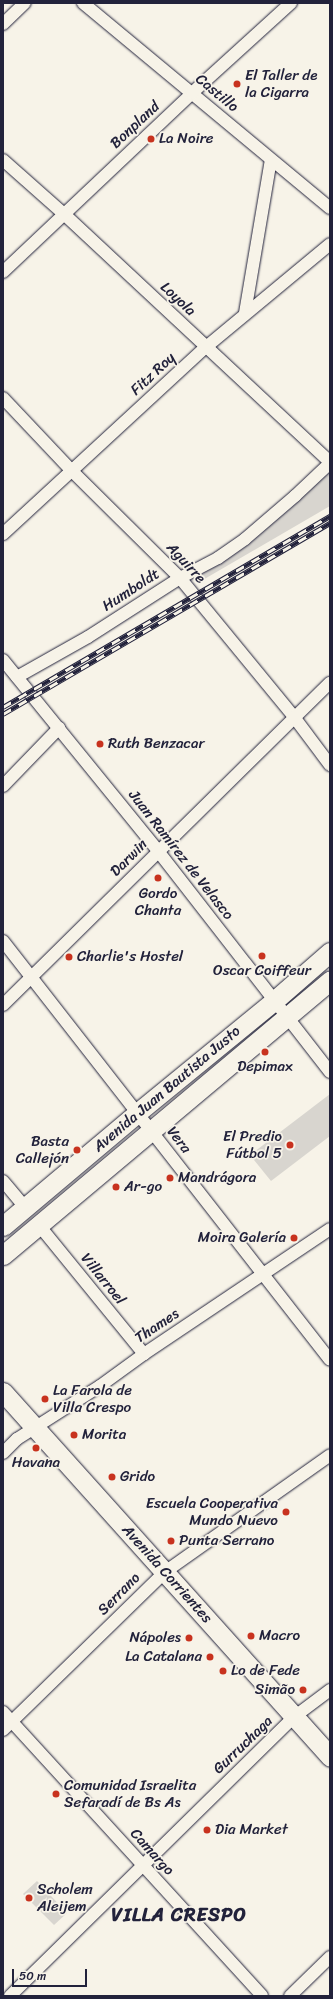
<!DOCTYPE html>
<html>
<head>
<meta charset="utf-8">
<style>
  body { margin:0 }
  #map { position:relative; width:333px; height:1999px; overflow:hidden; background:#f7f3e8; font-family:Sriracha,sans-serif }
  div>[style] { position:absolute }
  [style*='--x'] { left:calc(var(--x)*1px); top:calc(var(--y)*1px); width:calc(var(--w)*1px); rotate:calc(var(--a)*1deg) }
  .green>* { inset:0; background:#d8d5cf }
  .roads { filter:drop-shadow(0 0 1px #22223b) drop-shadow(0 0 1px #22223b) }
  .minor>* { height:12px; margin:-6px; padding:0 6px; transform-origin:6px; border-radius:6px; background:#f7f3e8 }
  .primary>* { height:19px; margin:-9.5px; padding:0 9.5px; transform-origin:9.5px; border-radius:9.5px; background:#f7f3e8 }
  .rail>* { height:4.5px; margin-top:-2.25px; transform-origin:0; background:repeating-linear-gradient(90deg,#f7f3e8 0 9px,#22223b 0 18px); box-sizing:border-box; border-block:1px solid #22223b }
  .dots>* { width:11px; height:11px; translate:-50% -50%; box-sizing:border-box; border:2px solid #f7f3e8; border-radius:50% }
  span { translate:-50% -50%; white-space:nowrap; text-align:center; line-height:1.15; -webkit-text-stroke:3.5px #f7f3e8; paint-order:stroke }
  .poi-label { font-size:15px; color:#22223b }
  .left { translate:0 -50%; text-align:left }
  .right { translate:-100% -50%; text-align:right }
  .street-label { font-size:15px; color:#22223b }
  .district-label { font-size:19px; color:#22223b; font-weight:700; letter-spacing:1px }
  .frame { position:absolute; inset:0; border:4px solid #22223b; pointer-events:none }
  .scale { position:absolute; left:12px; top:1969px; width:75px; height:18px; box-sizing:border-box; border:2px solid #22223b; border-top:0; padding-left:5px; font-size:12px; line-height:14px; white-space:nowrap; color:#22223b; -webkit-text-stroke:3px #f7f3e8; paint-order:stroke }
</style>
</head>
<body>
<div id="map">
  <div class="green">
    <div style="clip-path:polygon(327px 472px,330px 473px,330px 506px,201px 581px,197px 575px)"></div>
    <div style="clip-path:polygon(330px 1094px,330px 1136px,271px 1181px,250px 1155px)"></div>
    <div style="clip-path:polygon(37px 1881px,67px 1913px,54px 1925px,23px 1894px)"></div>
  </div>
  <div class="roads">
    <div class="minor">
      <div style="--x:83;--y:3;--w:321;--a:39.7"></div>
      <div style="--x:3;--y:24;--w:30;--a:-44"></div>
      <div style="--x:3;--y:160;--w:81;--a:41.5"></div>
      <div style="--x:64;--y:214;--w:364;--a:43"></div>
      <div style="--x:3;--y:272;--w:260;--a:-43.4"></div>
      <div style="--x:192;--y:93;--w:134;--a:-42.3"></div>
      <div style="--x:245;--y:313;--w:155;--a:-80.4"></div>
      <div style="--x:3;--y:398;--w:100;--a:46.6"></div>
      <div style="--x:72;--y:471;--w:152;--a:44.7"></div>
      <div style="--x:180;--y:578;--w:180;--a:50.6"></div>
      <div style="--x:294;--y:717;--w:60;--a:53.1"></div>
      <div style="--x:3;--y:534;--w:276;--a:-42.7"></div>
      <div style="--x:206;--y:347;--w:161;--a:-39.7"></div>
      <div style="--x:3;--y:660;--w:246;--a:50.9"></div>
      <div style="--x:158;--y:851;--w:280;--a:52.1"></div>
      <div style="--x:17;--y:677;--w:81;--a:-29.4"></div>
      <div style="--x:88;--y:637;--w:109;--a:-32.7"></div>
      <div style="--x:180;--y:578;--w:43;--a:-27.8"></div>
      <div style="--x:218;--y:558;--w:33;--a:-35"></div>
      <div style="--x:245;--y:539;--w:66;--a:-40.7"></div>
      <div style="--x:295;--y:496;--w:48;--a:-43.3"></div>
      <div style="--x:3;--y:786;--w:81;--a:-46"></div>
      <div style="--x:3;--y:941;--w:531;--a:52.03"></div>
      <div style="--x:3;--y:1005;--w:459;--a:-44.6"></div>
      <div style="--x:3;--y:1181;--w:35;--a:50"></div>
      <div style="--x:38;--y:1224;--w:168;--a:50.8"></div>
      <div style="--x:3;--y:1453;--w:20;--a:-45"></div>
      <div style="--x:17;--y:1439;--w:98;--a:-32.6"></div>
      <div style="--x:100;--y:1386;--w:54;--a:-36"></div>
      <div style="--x:144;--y:1354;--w:224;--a:-33.9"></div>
      <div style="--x:3;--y:1712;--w:384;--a:47.6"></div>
      <div style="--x:3;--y:1730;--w:226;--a:-44.3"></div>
      <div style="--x:165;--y:1572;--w:202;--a:-35.3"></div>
      <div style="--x:10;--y:1996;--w:398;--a:-44.5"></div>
      <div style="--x:294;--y:1717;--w:45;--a:-36.9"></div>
      <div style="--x:290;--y:1996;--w:56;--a:-44.3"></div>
    </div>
    <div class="primary">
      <div style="--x:3;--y:1226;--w:175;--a:-40.1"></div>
      <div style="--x:137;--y:1113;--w:178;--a:-39.3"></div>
      <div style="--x:275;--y:1000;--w:73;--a:-41.1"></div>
      <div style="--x:3;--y:1255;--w:427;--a:-40"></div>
      <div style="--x:3;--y:1392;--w:490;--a:48.1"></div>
    </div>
  </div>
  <div class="rail">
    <div style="--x:3;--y:707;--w:379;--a:-30.3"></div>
    <div style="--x:3;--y:714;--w:379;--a:-30.3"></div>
  </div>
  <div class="dots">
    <div style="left:237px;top:84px;background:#c8321e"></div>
    <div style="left:151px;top:139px;background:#c8321e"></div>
    <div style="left:100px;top:744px;background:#c8321e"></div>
    <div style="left:158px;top:878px;background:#c8321e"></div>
    <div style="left:262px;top:956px;background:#c8321e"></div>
    <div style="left:69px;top:957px;background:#c8321e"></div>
    <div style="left:265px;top:1052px;background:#c8321e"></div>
    <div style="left:290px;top:1145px;background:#c8321e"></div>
    <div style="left:77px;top:1150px;background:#c8321e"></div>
    <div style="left:170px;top:1178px;background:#c8321e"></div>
    <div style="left:116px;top:1187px;background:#c8321e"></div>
    <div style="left:294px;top:1238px;background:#c8321e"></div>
    <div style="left:45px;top:1399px;background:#c8321e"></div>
    <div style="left:74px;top:1435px;background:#c8321e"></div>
    <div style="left:36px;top:1448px;background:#c8321e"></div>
    <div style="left:112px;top:1477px;background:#c8321e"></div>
    <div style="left:286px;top:1512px;background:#c8321e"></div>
    <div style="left:171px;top:1541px;background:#c8321e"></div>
    <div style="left:251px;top:1636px;background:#c8321e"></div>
    <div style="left:189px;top:1638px;background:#c8321e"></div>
    <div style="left:210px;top:1657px;background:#c8321e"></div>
    <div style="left:223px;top:1671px;background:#c8321e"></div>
    <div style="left:303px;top:1690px;background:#c8321e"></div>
    <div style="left:56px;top:1794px;background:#c8321e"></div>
    <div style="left:207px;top:1830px;background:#c8321e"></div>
    <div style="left:29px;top:1898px;background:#c8321e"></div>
  </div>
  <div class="poi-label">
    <span class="left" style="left:245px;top:84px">El Taller de<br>la Cigarra</span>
    <span class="left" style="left:159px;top:139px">La Noire</span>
    <span class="left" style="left:108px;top:744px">Ruth Benzacar</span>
    <span style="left:158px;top:902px">Gordo<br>Chanta</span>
    <span class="left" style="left:77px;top:957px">Charlie's Hostel</span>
    <span style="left:262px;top:971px">Oscar Coiffeur</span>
    <span style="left:265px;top:1067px">Depimax</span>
    <span class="right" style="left:282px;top:1145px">El Predio<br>Fútbol 5</span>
    <span class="right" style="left:69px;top:1150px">Basta<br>Callejón</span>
    <span class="left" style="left:178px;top:1178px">Mandrágora</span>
    <span class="left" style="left:124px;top:1187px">Ar-go</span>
    <span class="right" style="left:286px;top:1238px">Moira Galería</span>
    <span class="left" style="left:53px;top:1399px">La Farola de<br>Villa Crespo</span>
    <span class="left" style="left:82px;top:1435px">Morita</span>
    <span style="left:36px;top:1463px">Havana</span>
    <span class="left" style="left:120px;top:1477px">Grido</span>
    <span class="right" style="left:278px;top:1512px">Escuela Cooperativa<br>Mundo Nuevo</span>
    <span class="left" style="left:179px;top:1541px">Punta Serrano</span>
    <span class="left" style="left:259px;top:1636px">Macro</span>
    <span class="right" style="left:181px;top:1638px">Nápoles</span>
    <span class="right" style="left:202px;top:1657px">La Catalana</span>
    <span class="left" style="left:231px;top:1671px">Lo de Fede</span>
    <span class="right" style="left:295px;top:1690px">Simão</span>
    <span class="left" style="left:64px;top:1794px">Comunidad Israelita<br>Sefaradí de Bs As</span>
    <span class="left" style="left:215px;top:1830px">Dia Market</span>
    <span class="left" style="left:37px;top:1898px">Scholem<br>Aleijem</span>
  </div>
  <div class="street-label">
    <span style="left:217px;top:93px;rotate:40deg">Castillo</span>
    <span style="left:135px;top:125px;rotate:-43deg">Bonpland</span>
    <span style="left:178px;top:299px;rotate:43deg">Loyola</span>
    <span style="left:153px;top:374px;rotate:-43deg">Fitz Roy</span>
    <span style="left:186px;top:563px;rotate:47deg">Aguirre</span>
    <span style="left:131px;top:590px;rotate:-33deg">Humboldt</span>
    <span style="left:181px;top:855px;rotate:52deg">Juan Ramírez de Velasco</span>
    <span style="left:129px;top:858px;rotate:-45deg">Darwin</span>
    <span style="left:167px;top:1089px;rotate:-40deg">Avenida Juan Bautista Justo</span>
    <span style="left:179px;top:1140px;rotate:52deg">Vera</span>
    <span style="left:103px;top:1279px;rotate:51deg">Villarroel</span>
    <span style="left:157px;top:1326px;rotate:-34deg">Thames</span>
    <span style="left:167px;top:1574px;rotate:48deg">Avenida Corrientes</span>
    <span style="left:119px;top:1594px;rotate:-45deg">Serrano</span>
    <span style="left:243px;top:1745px;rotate:-44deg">Gurruchaga</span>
    <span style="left:152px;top:1852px;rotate:48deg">Camargo</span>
  </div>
  <div class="district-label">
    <span style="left:179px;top:1915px">VILLA CRESPO</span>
  </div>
  <div class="frame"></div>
  <div class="scale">50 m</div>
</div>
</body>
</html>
